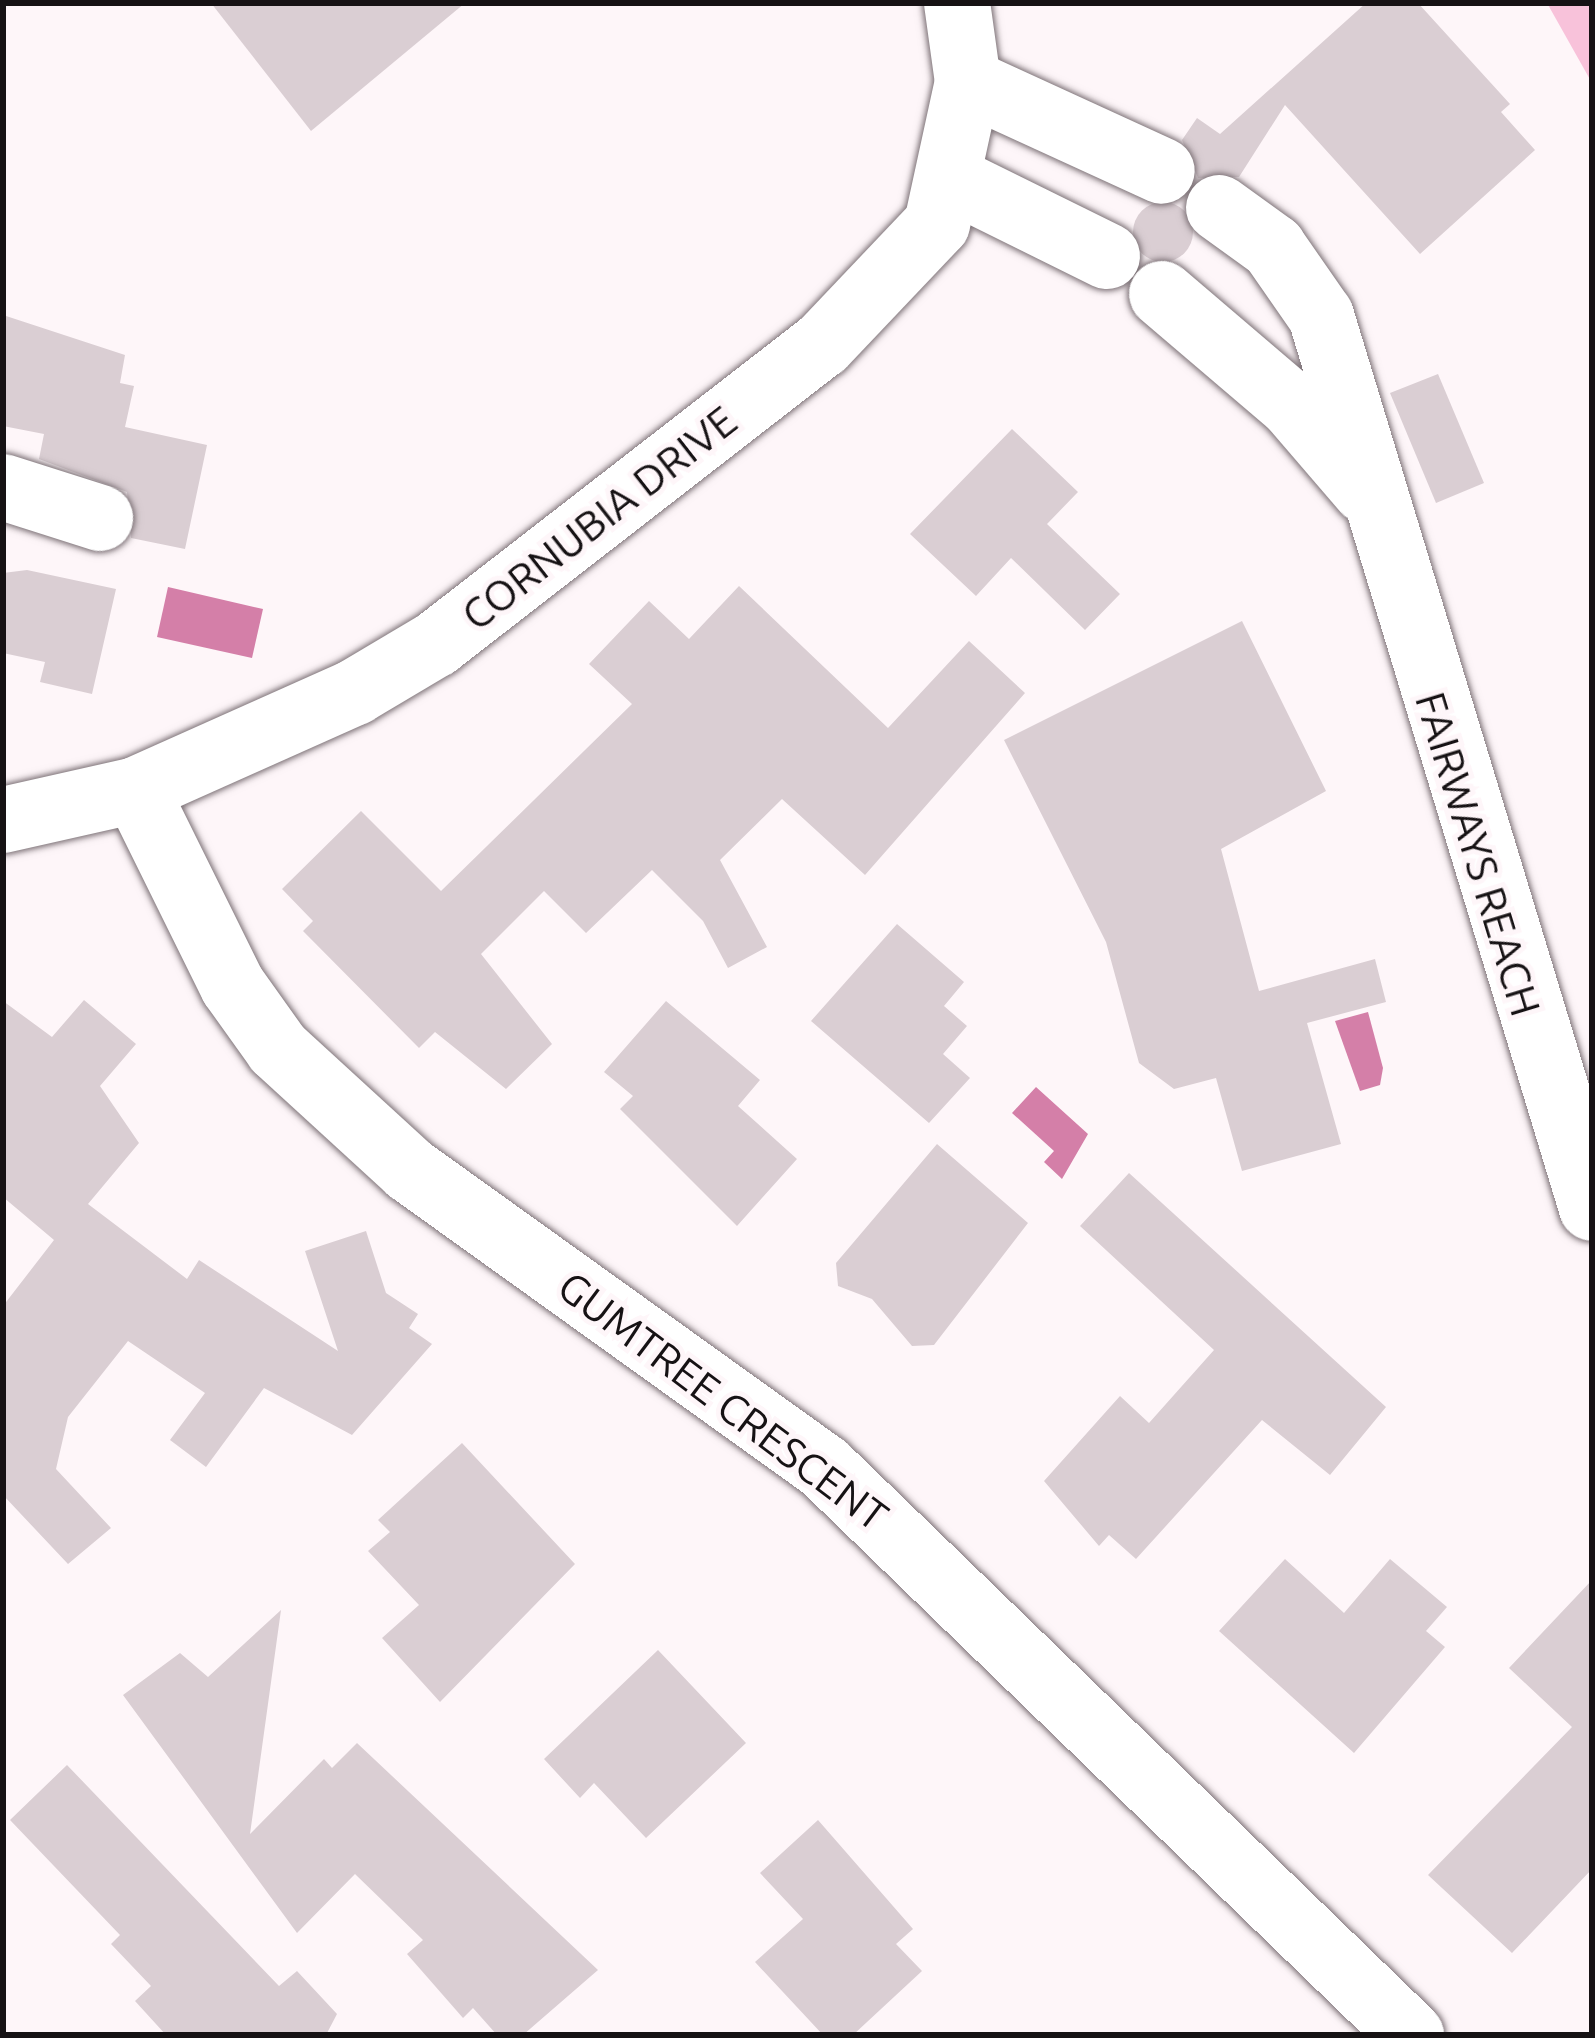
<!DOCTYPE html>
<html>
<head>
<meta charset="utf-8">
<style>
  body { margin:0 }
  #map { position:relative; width:1595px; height:2038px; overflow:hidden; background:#fef6f9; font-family:Ubuntu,sans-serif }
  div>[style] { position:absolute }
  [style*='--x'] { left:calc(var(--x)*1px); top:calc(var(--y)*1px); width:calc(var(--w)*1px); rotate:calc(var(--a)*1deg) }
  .green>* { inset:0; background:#f8c2da }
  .water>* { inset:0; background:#d47fa8 }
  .building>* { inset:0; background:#daced3 }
  .round { border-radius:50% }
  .roads { filter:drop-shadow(0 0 3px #7e7378) drop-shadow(0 0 3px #7e7378) }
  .minor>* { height:66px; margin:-33px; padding:0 33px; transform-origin:33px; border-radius:33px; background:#fff }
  span { translate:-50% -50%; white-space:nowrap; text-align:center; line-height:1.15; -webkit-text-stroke:10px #fef6f9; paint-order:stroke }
  .street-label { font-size:42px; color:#161214 }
  .frame { position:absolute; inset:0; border:6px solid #161214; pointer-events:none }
</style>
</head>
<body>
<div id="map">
  <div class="green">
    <div style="clip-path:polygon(1547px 3px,1592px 3px,1592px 83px)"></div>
  </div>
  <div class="water">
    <div style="clip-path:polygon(168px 587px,263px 609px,252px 658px,157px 637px)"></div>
    <div style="clip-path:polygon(1368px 1012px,1383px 1068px,1380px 1085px,1360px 1091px,1335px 1021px)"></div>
    <div style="clip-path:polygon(1036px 1087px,1088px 1134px,1062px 1179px,1044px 1162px,1054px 1151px,1012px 1113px)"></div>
  </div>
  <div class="building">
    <div style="clip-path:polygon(211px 3px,465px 3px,311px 131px)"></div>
    <div style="clip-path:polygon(1366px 3px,1418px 3px,1510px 104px,1501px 112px,1535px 150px,1420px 254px,1285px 105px,1239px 177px,1198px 178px,1182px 140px,1197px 118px,1220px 134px)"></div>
    <div class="round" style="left:1133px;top:202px;width:60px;height:60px"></div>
    <div style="clip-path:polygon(3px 315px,125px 355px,120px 383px,134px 386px,125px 427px,207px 445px,185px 549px,131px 538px,127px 492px,39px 459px,44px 434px,3px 426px)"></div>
    <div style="clip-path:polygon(1438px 374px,1484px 483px,1436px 503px,1390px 393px)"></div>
    <div style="clip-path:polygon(1012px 429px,1078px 492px,1047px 524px,1120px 594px,1085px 630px,1011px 558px,976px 596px,910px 534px)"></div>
    <div style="clip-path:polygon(27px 570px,116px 589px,92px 694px,40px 682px,45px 662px,3px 653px,3px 573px)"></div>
    <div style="clip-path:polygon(739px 586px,888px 728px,969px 641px,1025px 693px,865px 875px,782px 799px,720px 860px,767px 947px,728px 968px,703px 921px,652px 870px,586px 933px,544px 891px,481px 954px,552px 1044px,506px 1089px,435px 1032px,419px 1048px,303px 931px,313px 921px,282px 889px,361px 811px,441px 891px,632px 704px,589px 664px,649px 601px,689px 639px)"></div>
    <div style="clip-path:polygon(1242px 621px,1326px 791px,1221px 849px,1259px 991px,1375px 959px,1386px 1002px,1307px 1023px,1341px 1144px,1242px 1171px,1216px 1078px,1174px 1089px,1139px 1063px,1106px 942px,1004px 740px)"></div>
    <div style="clip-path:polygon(897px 924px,964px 982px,944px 1006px,967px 1026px,943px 1054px,970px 1078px,929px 1123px,811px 1021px)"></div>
    <div style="clip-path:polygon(84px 1000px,136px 1044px,100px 1086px,139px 1143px,88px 1204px,187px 1279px,199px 1260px,338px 1351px,305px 1251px,366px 1231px,386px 1293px,418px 1314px,409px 1328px,432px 1344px,352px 1435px,264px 1388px,206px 1467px,170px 1440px,205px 1393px,128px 1341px,68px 1417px,56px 1469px,111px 1528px,68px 1564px,3px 1495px,3px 1306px,54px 1240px,3px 1197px,3px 1001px,52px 1037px)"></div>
    <div style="clip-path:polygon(666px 1001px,760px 1080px,738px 1106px,797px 1159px,737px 1226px,620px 1109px,633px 1096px,604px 1072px)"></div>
    <div style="clip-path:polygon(937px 1144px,1028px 1223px,934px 1345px,912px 1346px,872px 1299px,838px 1286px,836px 1263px)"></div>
    <div style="clip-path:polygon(1129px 1173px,1386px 1407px,1330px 1475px,1262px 1420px,1136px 1559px,1109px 1535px,1099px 1546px,1044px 1481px,1120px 1396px,1149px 1423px,1214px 1350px,1080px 1226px)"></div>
    <div style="clip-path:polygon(462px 1443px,575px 1564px,440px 1702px,382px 1638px,419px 1605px,368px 1551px,390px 1532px,378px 1520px)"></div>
    <div style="clip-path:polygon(1285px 1559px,1344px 1613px,1390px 1559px,1447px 1607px,1426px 1631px,1445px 1647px,1354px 1753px,1219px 1631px)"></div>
    <div style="clip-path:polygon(1592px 1580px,1592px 1869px,1512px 1953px,1428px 1875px,1572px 1727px,1509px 1668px)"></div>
    <div style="clip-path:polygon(281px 1610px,250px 1834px,324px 1759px,332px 1768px,357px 1743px,598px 1970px,523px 2035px,497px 2035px,473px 2008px,463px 2018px,407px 1954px,423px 1940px,355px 1874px,297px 1933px,123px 1695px,180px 1653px,208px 1677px)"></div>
    <div style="clip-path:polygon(658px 1650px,746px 1743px,646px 1838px,594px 1783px,580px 1798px,544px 1759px)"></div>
    <div style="clip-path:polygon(67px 1765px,279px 1986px,297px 1971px,337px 2014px,326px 2035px,166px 2035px,135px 2001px,151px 1986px,111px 1944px,120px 1935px,10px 1820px)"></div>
    <div style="clip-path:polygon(818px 1820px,913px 1929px,896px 1944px,922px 1971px,853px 2035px,823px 2035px,755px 1962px,803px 1919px,760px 1873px)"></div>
  </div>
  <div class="roads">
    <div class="minor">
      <div style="--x:968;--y:82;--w:213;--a:24.6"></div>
      <div style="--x:951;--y:179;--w:174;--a:26.3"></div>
      <div style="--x:1219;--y:208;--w:67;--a:35.8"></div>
      <div style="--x:1273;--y:247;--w:84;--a:55.2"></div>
      <div style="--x:1321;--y:316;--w:932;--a:73.1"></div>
      <div style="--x:1162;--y:294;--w:171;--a:40.5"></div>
      <div style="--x:1292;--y:405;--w:112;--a:49.3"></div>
      <div style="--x:3;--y:487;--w:102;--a:17.7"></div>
      <div style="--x:136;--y:790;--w:219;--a:63.7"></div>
      <div style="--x:233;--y:986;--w:77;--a:54.5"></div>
      <div style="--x:278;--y:1049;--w:179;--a:42.5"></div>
      <div style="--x:410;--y:1170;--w:510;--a:35.66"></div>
      <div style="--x:824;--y:1467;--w:817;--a:44.06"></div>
      <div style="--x:3;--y:820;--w:136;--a:-12.7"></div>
      <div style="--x:136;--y:790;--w:240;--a:-24.1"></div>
      <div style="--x:355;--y:692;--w:94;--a:-30.7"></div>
      <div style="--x:436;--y:644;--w:488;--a:-37.8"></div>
      <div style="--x:822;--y:345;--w:167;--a:-46.5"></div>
      <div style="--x:937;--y:224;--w:145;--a:-77.7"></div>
      <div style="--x:968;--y:82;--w:80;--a:-97.9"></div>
    </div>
  </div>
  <div class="street-label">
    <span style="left:599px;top:518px;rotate:-38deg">CORNUBIA DRIVE</span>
    <span style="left:1478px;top:854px;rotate:73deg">FAIRWAYS REACH</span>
    <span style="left:723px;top:1401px;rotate:37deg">GUMTREE CRESCENT</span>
  </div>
  <div class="frame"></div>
</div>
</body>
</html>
